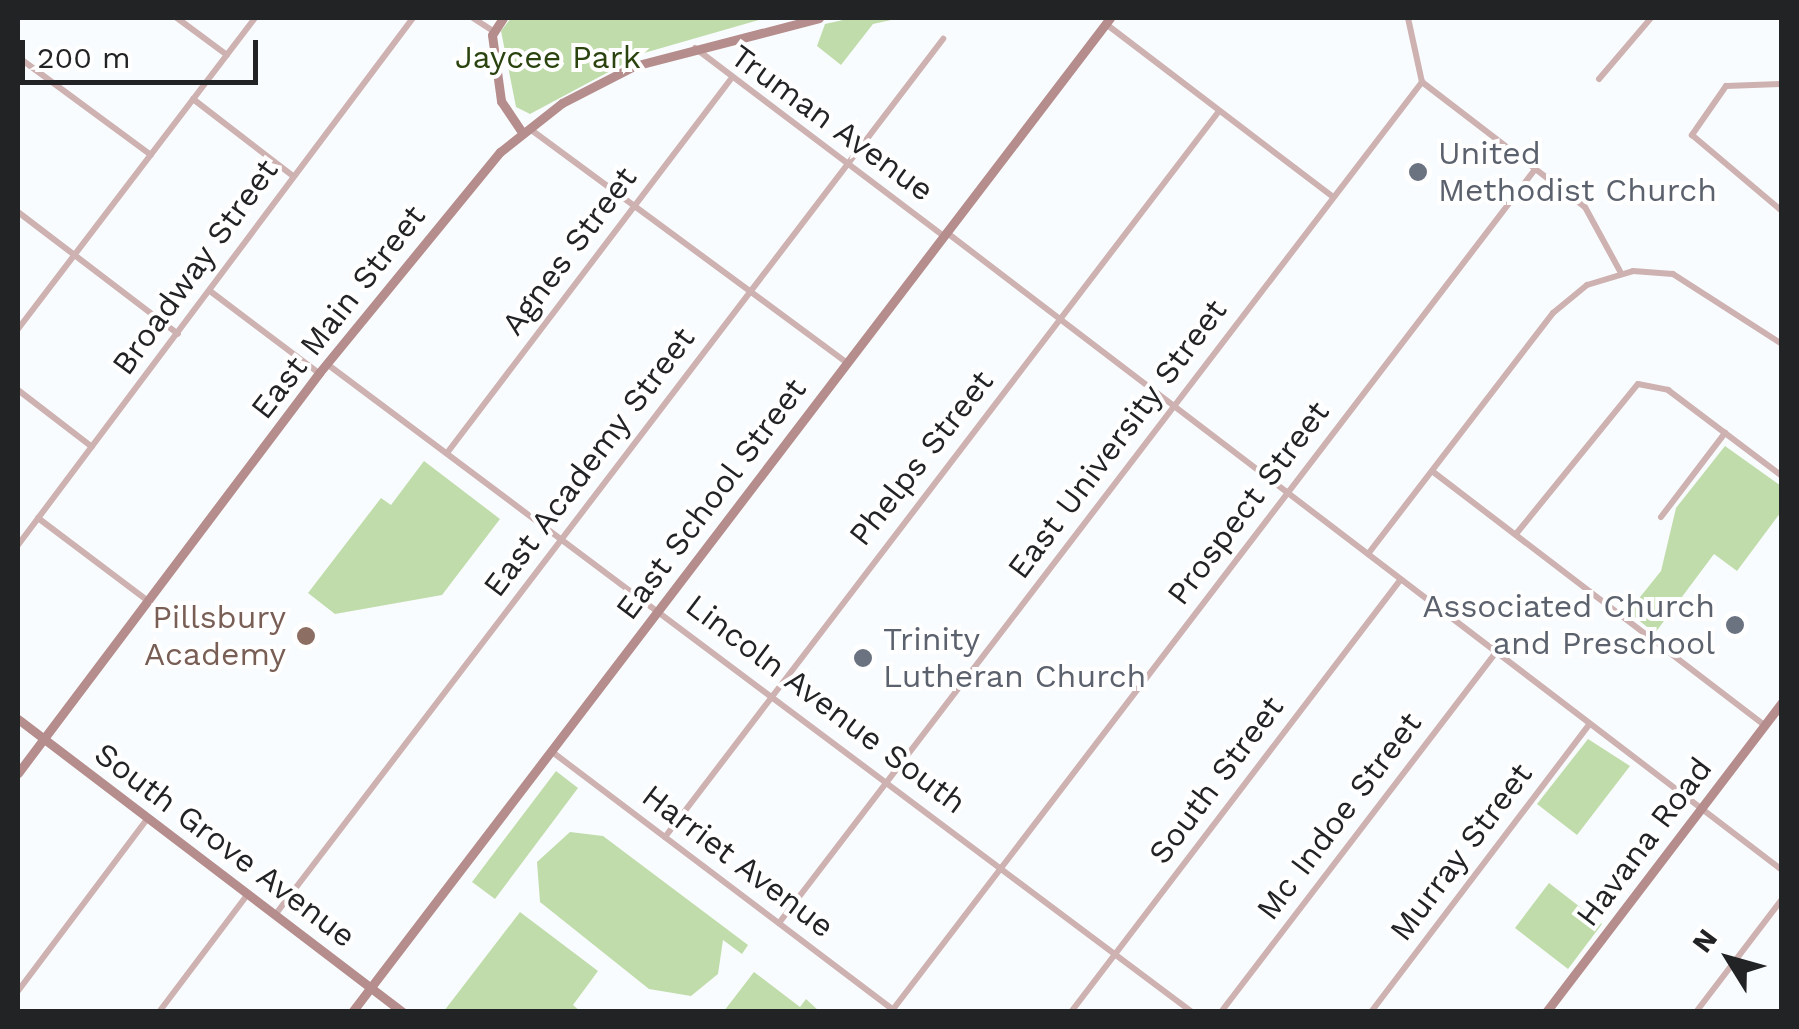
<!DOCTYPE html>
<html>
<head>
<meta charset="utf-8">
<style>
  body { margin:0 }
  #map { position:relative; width:1799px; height:1029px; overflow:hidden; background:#f9fcfe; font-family:"Work Sans",sans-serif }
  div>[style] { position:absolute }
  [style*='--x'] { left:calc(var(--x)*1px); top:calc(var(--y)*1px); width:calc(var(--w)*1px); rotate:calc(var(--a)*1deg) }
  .green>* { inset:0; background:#c0dcab }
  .street>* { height:6px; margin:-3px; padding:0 3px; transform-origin:3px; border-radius:3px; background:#ceb1b1 }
  .secondary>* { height:9px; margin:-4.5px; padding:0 4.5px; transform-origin:4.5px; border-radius:4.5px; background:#b68d8d }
  .dots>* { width:28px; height:28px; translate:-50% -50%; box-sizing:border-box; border:5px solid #fff; border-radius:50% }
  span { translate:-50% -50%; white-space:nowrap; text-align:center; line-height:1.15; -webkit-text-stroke:8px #fff; paint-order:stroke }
  .park-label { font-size:32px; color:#2a430f }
  .street-label { font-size:32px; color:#222324 }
  .worship-label { font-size:32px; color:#5b616d }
  .left { translate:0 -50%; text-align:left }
  .right { translate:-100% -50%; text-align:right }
  .education-label { font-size:32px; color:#785e54 }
  .frame { position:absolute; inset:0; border:20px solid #222324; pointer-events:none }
  .north { position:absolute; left:1679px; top:909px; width:100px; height:100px; -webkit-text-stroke:8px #fff; paint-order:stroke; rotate:307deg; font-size:28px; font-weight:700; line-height:40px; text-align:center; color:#222324 }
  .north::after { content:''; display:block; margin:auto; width:35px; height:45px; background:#222324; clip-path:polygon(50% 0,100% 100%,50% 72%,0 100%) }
  .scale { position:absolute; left:20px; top:40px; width:238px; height:45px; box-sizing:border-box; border:5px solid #222324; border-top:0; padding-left:12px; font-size:30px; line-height:35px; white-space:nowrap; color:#222324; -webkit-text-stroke:8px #fff; paint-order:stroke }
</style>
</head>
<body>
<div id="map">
  <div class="green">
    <div style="clip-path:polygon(511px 18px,766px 18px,644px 53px,530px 114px,516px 107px,501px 31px)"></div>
    <div style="clip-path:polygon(852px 18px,900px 18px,873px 24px,841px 65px,817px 46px,825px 24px)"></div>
    <div style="clip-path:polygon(1725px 446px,1781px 486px,1781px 512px,1737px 571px,1714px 554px,1655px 633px,1628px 612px,1661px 571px,1676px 508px)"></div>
    <div style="clip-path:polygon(424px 461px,500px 519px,442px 595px,335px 614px,308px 593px,381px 498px,391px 505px)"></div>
    <div style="clip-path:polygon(1588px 739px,1630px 766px,1577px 835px,1537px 804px)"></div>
    <div style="clip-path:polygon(556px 771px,578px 788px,495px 899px,472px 882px)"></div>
    <div style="clip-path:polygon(570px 832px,603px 836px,748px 945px,742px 954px,723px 940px,718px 974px,691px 996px,649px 989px,540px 902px,537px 862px)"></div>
    <div style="clip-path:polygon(1549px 883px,1602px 924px,1568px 969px,1515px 928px)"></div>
    <div style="clip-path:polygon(520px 912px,598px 971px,573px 1005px,580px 1011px,444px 1011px)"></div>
    <div style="clip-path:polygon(754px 972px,800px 1007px,806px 999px,819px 1011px,724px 1011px)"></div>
  </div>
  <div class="street">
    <div style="--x:177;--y:18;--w:62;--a:36.5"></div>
    <div style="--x:473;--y:18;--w:24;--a:33"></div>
    <div style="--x:1408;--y:18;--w:66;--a:77.7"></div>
    <div style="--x:1106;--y:24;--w:285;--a:37.3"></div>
    <div style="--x:695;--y:48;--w:312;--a:37.1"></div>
    <div style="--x:18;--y:57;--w:165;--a:36.4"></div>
    <div style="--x:1599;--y:79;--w:80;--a:-49.6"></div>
    <div style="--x:1422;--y:82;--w:205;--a:37.5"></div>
    <div style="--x:1585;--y:207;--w:75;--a:61.4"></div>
    <div style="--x:1782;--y:84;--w:56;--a:178"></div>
    <div style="--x:1726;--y:86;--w:60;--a:124.8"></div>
    <div style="--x:1692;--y:135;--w:118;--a:40.2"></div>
    <div style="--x:193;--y:99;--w:126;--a:37.6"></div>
    <div style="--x:530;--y:129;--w:394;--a:36.4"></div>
    <div style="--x:18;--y:212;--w:201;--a:37.3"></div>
    <div style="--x:946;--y:232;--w:1052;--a:37.35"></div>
    <div style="--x:210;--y:291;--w:136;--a:37"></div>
    <div style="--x:18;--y:329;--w:391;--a:-52.7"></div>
    <div style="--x:331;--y:367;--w:1076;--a:36.84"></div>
    <div style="--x:18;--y:390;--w:93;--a:37.6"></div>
    <div style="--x:447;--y:453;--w:468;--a:-52.8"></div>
    <div style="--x:1432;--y:471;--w:418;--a:37.4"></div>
    <div style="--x:1661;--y:517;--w:106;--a:-52.7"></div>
    <div style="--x:38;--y:518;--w:136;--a:37"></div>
    <div style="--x:1516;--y:534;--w:193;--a:-50.9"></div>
    <div style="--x:1638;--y:384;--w:31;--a:11"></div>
    <div style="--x:1668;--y:390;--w:143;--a:37"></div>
    <div style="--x:18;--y:545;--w:659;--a:-53.15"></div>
    <div style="--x:1368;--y:554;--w:304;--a:-52.5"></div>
    <div style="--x:1553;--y:313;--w:44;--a:-39.5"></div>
    <div style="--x:1587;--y:285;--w:48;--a:-16.9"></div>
    <div style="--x:1633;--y:271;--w:40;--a:4.3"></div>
    <div style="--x:1673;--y:274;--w:130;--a:32.7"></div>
    <div style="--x:551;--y:751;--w:431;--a:37.1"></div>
    <div style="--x:665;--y:837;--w:913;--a:-52.65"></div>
    <div style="--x:275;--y:915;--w:1102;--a:-52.67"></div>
    <div style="--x:779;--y:923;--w:1059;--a:-52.6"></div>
    <div style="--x:18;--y:991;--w:216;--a:-53.1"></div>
    <div style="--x:159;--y:1012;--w:148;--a:-53"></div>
    <div style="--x:891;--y:1012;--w:1062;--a:-52.61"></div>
    <div style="--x:1071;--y:1012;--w:544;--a:-52.69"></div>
    <div style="--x:1221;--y:1012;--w:453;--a:-52.6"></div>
    <div style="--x:1371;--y:1012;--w:362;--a:-52.8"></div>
    <div style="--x:1696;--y:1012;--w:142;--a:-52.7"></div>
  </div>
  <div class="secondary">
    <div style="--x:503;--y:18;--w:20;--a:123"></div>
    <div style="--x:492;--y:35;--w:67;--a:82.2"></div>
    <div style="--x:501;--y:101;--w:37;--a:56"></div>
    <div style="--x:18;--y:719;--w:484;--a:37.3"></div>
    <div style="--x:18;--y:773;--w:501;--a:-53.04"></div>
    <div style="--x:319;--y:373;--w:286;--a:-50.7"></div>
    <div style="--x:500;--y:152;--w:79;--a:-38.3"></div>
    <div style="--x:562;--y:103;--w:81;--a:-27.2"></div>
    <div style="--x:634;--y:66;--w:191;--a:-14.5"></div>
    <div style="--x:352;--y:1012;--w:1250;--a:-52.67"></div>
    <div style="--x:1546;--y:1012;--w:390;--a:-52.7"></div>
  </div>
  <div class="dots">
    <div style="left:1418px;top:172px;background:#6b7280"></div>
    <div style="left:1735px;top:625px;background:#6b7280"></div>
    <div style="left:306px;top:636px;background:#8d6e63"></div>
    <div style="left:863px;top:658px;background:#6b7280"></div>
  </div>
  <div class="park-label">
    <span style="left:548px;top:57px">Jaycee Park</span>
  </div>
  <div class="street-label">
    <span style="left:832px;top:123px;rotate:36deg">Truman Avenue</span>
    <span style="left:569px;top:251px;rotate:-53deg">Agnes Street</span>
    <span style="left:195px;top:267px;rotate:-54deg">Broadway Street</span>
    <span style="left:338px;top:312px;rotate:-52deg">East Main Street</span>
    <span style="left:1117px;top:439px;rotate:-53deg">East University Street</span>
    <span style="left:921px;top:458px;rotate:-52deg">Phelps Street</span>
    <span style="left:589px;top:462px;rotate:-53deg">East Academy Street</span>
    <span style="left:711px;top:499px;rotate:-53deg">East School Street</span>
    <span style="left:1248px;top:503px;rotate:-53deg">Prospect Street</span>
    <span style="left:826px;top:704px;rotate:37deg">Lincoln Avenue South</span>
    <span style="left:1216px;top:780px;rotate:-53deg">South Street</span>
    <span style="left:1339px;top:816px;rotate:-53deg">Mc Indoe Street</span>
    <span style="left:1644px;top:842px;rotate:-53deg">Havana Road</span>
    <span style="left:225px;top:845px;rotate:37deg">South Grove Avenue</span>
    <span style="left:1461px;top:852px;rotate:-53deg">Murray Street</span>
    <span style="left:738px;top:861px;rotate:37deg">Harriet Avenue</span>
  </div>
  <div class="worship-label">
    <span class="left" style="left:1438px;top:172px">United<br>Methodist Church</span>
    <span class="right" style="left:1715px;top:625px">Associated Church<br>and Preschool</span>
    <span class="left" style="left:883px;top:658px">Trinity<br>Lutheran Church</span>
  </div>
  <div class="education-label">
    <span class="right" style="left:286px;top:636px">Pillsbury<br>Academy</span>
  </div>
  <div class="frame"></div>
  <div class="north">N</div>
  <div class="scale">200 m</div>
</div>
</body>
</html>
